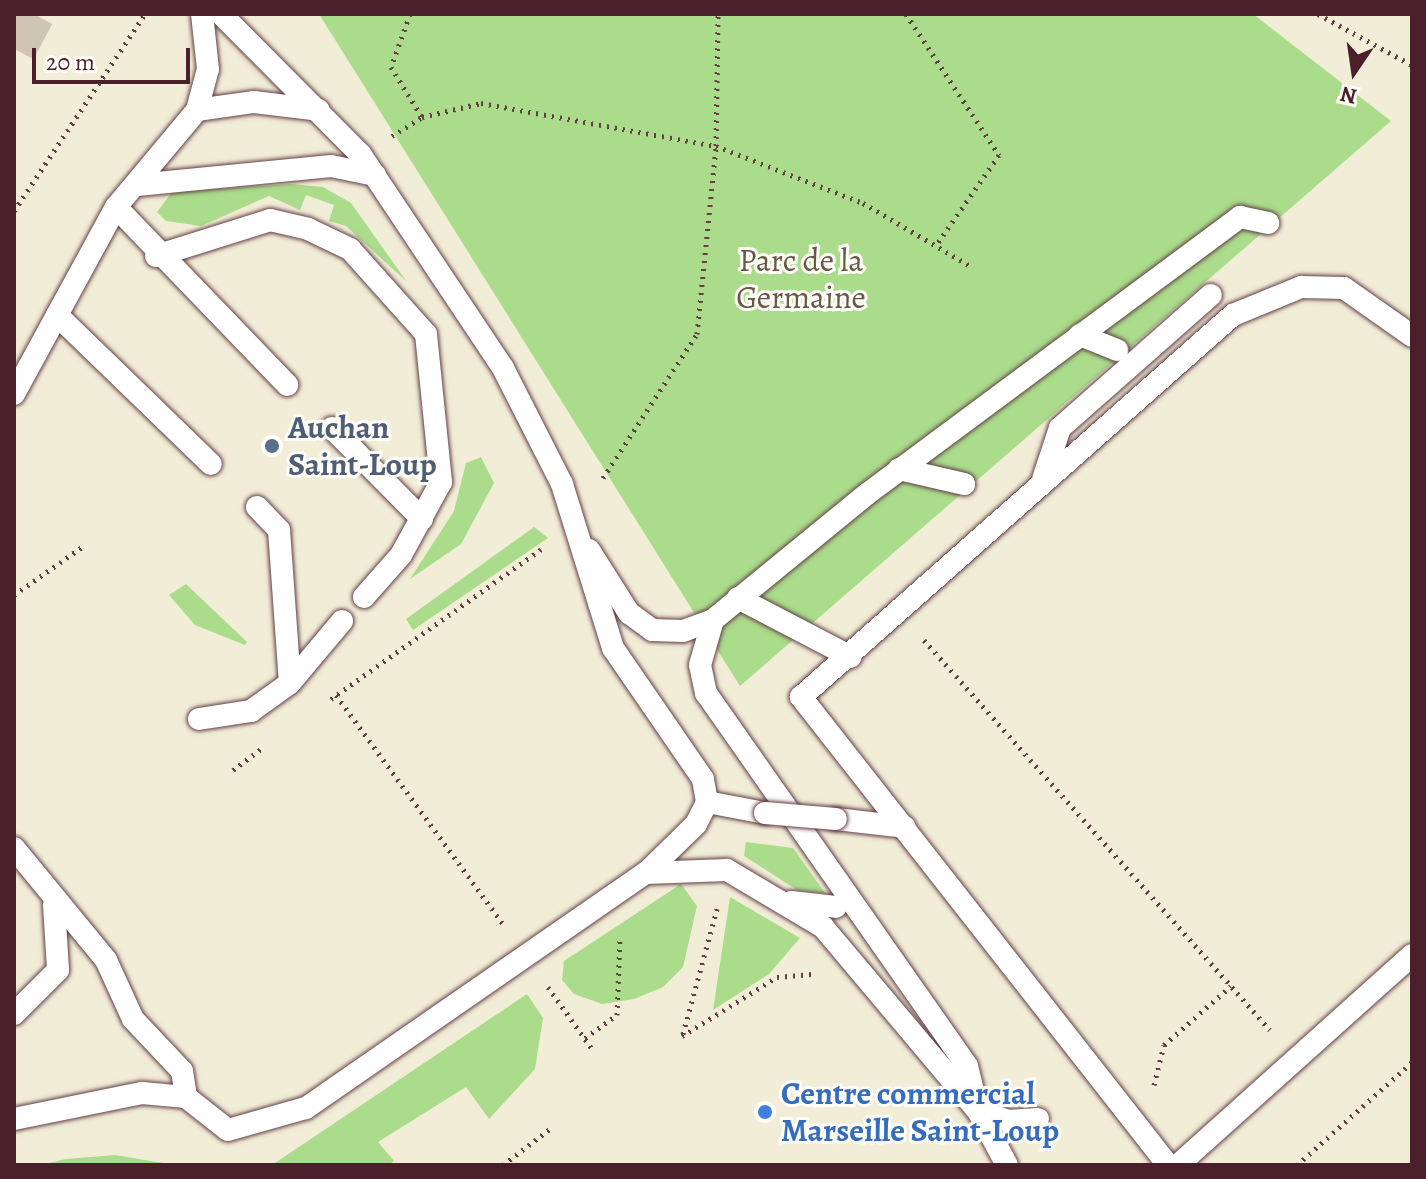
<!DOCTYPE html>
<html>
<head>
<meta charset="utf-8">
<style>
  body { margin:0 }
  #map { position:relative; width:1426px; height:1179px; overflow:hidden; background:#f2edd7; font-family:Alegreya,serif }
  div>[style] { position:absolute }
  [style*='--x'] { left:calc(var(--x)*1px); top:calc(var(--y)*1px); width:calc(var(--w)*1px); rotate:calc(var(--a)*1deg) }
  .green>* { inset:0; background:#aadc8b }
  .trunk-tunnel>* { height:44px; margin-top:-22px; transform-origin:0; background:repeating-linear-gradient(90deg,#d0c4b5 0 44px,transparent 0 66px) }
  .path>* { height:5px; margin-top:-2.5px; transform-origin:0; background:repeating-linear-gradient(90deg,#633e45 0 2px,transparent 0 8px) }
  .roads { filter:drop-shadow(0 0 2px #633e45) drop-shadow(0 0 2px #633e45) }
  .service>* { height:22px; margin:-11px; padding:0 11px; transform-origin:11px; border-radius:11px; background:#fff }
  .bridges { filter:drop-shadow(0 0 2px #633e45) drop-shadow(0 0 2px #633e45) }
  .service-bridge>* { height:22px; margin:-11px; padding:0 11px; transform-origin:11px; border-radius:11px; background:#fff }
  .dots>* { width:22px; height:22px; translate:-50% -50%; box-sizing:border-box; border:4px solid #fdfcf7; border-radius:50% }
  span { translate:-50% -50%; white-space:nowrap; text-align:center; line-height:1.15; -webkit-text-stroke:6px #fdfcf7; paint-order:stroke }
  .park-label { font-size:32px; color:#675848 }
  .service-label { font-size:32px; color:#4e5e75; font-weight:700 }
  .left { translate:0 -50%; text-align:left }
  .shop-label { font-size:32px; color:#366cbe; font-weight:700 }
  .frame { position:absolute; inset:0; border:16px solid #4a1f2b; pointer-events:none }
  .north { position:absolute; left:1314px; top:32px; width:80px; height:80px; -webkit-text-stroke:6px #fdfcf7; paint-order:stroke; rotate:193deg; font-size:22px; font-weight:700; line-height:32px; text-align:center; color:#4a1f2b }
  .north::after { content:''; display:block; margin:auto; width:28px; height:36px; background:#4a1f2b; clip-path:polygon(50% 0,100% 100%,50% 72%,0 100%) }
  .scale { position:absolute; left:32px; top:48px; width:158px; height:36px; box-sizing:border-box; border:4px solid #4a1f2b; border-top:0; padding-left:10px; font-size:24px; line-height:28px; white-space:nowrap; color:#4a1f2b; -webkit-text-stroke:6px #fdfcf7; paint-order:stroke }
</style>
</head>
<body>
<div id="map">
  <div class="green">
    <div style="clip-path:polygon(319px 14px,1253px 14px,1391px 121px,740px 686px)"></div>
    <div style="clip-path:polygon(291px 184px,323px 187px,351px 203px,407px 282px,346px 226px,329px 221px,334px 205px,306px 195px,300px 210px,269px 196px,201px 226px,166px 221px,157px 212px,172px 192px)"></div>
    <div style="clip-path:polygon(481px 457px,494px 483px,461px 544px,410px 579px,454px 511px,466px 463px)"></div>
    <div style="clip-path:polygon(534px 527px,548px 538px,413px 630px,406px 619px)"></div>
    <div style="clip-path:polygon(186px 584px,247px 642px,245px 645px,195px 625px,169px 595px)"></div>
    <div style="clip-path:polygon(746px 842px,793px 848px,825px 893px,797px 890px,744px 856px)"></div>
    <div style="clip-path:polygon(681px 884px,697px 906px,683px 967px,663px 987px,634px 999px,602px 1004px,574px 994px,562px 980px,564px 961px)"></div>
    <div style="clip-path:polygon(730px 897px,800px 938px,769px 974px,713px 1010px)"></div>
    <div style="clip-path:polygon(527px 994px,543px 1018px,535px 1069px,489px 1119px,466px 1087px,378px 1142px,394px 1161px,388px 1165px,272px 1165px)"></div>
    <div style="clip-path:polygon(115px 1155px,175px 1165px,40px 1165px,66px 1159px)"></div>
  </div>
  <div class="trunk-tunnel">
    <div style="--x:14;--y:49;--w:40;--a:-62"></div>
  </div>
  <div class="path">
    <div style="--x:410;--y:14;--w:56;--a:109.7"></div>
    <div style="--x:391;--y:67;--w:59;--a:58.2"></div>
    <div style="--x:906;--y:14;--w:169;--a:56.6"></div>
    <div style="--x:999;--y:155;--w:108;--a:124.9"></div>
    <div style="--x:1318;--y:14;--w:107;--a:28.5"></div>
    <div style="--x:392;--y:136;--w:36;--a:-32"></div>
    <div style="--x:422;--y:117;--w:61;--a:-13.3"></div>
    <div style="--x:481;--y:103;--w:239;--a:10.4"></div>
    <div style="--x:716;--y:146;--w:158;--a:21.2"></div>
    <div style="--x:863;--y:203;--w:126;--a:30.4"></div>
    <div style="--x:14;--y:211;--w:237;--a:-56.4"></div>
    <div style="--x:603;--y:478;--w:172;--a:-56.9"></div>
    <div style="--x:697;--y:334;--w:189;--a:-84.2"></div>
    <div style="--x:716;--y:146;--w:132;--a:-89.1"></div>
    <div style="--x:14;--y:595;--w:83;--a:-35.2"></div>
    <div style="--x:924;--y:640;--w:521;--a:48.42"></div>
    <div style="--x:336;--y:695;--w:287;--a:53.9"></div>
    <div style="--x:331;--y:699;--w:258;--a:-35.5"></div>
    <div style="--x:233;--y:770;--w:35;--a:-37"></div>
    <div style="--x:548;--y:987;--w:77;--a:54.5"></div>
    <div style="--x:683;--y:1034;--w:130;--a:-74.8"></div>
    <div style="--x:682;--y:1036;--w:112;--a:-31.8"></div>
    <div style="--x:777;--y:977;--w:35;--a:-5"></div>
    <div style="--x:585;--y:1038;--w:39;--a:-36"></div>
    <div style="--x:617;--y:1015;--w:79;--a:-87.8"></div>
    <div style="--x:1154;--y:1085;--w:41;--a:-76"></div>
    <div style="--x:1164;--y:1045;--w:89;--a:-41.4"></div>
    <div style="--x:503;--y:1165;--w:61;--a:-37.6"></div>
    <div style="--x:1297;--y:1165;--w:154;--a:-41.8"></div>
  </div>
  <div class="roads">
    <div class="service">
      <div style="--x:197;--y:110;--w:42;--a:-75"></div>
      <div style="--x:208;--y:69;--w:55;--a:-96.2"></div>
      <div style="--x:137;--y:185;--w:195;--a:-5.6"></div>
      <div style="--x:331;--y:166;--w:45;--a:11.6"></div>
      <div style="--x:116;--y:207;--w:247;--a:46.1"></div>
      <div style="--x:156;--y:256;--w:120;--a:-17.5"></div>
      <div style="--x:270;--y:220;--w:39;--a:13"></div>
      <div style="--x:308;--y:229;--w:47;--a:25.5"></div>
      <div style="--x:350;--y:249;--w:114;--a:48.2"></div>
      <div style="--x:426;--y:334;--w:149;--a:84.2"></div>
      <div style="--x:441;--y:482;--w:83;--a:118.7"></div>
      <div style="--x:401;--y:555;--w:56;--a:131.4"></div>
      <div style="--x:57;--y:315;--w:214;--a:44.1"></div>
      <div style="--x:1080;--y:335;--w:40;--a:22"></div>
      <div style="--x:14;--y:394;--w:213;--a:-61.4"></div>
      <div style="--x:116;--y:207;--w:126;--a:-50.1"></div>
      <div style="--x:197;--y:110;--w:58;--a:-8"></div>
      <div style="--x:254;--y:102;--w:65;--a:7"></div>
      <div style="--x:332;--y:428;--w:128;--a:45.3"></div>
      <div style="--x:899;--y:469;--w:67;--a:13"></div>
      <div style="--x:1043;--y:479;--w:54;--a:-71.6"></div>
      <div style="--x:1060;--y:428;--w:201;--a:-41.4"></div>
      <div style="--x:257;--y:507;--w:32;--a:46"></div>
      <div style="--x:279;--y:530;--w:153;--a:85.9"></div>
      <div style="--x:589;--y:550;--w:75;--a:57.6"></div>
      <div style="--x:629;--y:613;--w:29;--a:36"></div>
      <div style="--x:652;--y:630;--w:31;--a:2"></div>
      <div style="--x:683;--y:631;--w:32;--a:-20"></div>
      <div style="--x:713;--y:620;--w:199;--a:-39.3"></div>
      <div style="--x:867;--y:494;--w:465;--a:-36.6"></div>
      <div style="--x:1240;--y:217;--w:29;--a:12"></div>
      <div style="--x:738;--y:598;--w:127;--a:27.6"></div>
      <div style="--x:713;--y:620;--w:47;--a:106.1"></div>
      <div style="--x:700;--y:665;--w:29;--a:78"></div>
      <div style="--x:706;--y:693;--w:455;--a:55"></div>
      <div style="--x:967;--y:1066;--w:46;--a:76.3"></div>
      <div style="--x:978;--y:1111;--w:32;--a:18"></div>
      <div style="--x:1008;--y:1121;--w:30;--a:-4"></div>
      <div style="--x:199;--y:719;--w:53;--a:-8.7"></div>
      <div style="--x:251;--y:711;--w:48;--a:-35.7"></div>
      <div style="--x:290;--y:683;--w:81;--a:-50"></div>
      <div style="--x:707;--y:802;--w:59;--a:10.7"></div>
      <div style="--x:836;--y:819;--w:69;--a:6.6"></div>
      <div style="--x:14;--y:848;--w:145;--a:50.6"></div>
      <div style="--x:106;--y:960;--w:65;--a:65.4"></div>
      <div style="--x:133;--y:1019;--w:71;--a:46.7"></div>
      <div style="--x:182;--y:1071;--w:26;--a:81"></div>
      <div style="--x:186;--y:1097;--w:53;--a:38.2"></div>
      <div style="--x:228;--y:1130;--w:81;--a:-15.8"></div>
      <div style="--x:306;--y:1108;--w:413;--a:-34.7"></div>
      <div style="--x:646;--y:873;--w:70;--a:-44.4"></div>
      <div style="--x:696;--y:824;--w:25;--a:-63"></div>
      <div style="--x:707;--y:802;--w:23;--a:-100"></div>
      <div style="--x:703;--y:779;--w:159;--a:-124.5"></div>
      <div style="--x:613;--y:648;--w:172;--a:-107.3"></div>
      <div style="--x:562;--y:484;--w:130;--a:-117"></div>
      <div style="--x:503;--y:368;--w:256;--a:-123.7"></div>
      <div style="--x:361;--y:155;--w:199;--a:-134.8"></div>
      <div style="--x:646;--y:873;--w:81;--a:-2.1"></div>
      <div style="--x:727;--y:870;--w:112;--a:30.7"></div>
      <div style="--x:823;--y:927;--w:241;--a:49.9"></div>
      <div style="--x:978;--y:1111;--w:61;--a:61.8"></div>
      <div style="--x:791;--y:902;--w:45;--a:6.3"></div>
      <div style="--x:14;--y:1014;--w:62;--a:-45"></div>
      <div style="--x:58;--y:970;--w:65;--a:-93.5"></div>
      <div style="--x:14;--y:1119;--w:131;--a:-11.5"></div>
      <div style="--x:142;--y:1093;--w:44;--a:5.2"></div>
      <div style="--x:1168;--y:1165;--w:595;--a:-128.1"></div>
      <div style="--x:801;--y:697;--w:577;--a:-41.49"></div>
      <div style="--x:1233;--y:315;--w:74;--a:-22.4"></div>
      <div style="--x:1301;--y:287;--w:43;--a:1.3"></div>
      <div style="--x:1344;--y:288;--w:83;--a:35.2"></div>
      <div style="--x:1178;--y:1165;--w:314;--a:-41.9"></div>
    </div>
  </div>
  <div class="bridges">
    <div class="service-bridge">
      <div style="--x:765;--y:813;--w:71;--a:4.8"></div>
    </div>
  </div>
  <div class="dots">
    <div style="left:272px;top:446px;background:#5c6f8a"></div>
    <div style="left:765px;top:1112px;background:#3f7fe0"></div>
  </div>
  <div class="park-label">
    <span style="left:801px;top:279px">Parc de la<br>Germaine</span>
  </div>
  <div class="service-label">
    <span class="left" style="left:288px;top:446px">Auchan<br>Saint-Loup</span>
  </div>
  <div class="shop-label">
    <span class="left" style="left:781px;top:1112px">Centre commercial<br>Marseille Saint-Loup</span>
  </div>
  <div class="frame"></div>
  <div class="north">N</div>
  <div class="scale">20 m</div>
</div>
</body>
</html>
